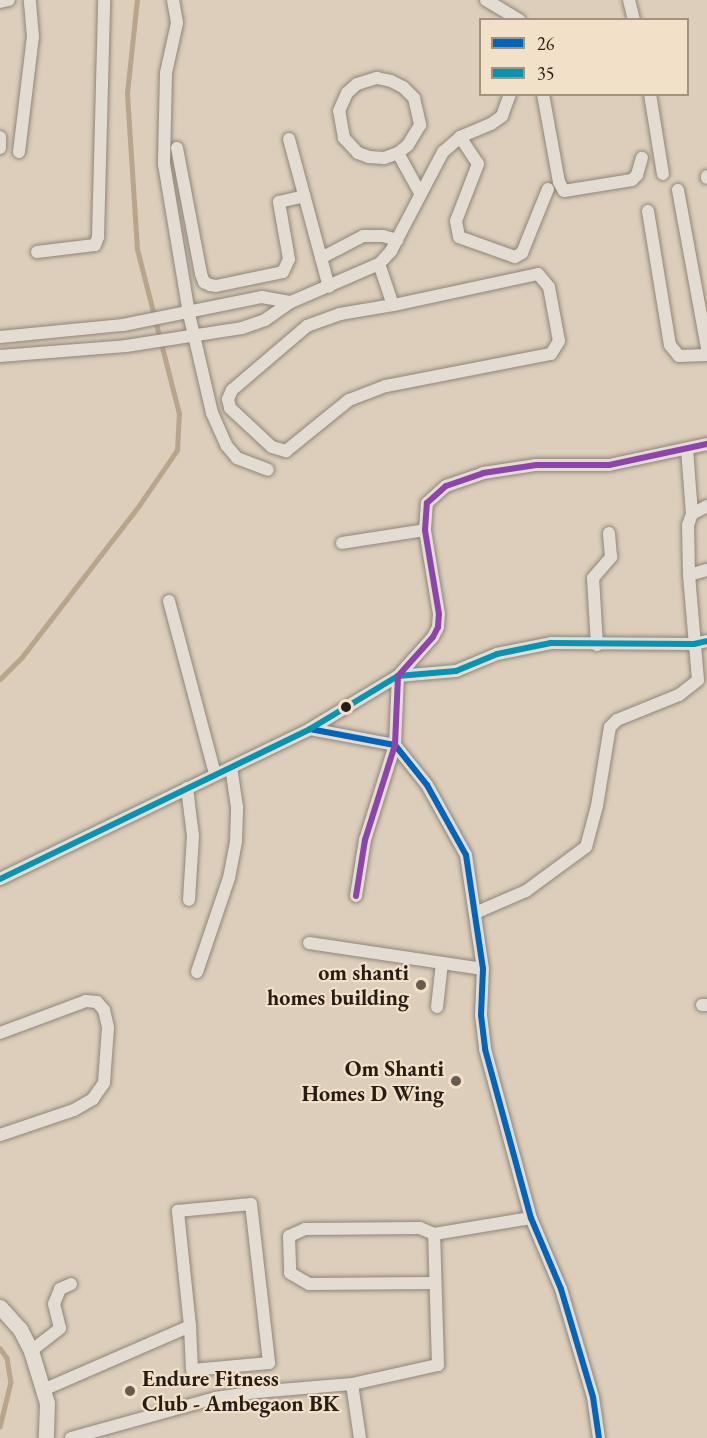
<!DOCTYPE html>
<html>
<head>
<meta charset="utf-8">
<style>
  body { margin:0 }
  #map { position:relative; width:707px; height:1438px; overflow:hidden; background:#dcceba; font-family:"EB Garamond",serif }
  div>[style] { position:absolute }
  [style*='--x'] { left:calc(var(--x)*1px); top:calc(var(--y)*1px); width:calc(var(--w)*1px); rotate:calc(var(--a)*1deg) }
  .stream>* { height:4.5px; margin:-2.25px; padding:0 2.25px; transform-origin:2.25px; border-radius:2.25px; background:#b8a58c }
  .roads { filter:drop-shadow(0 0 2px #8e8579) drop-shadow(0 0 2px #8e8579) }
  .minor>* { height:12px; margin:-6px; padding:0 6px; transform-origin:6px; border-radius:6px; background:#e3dcd2 }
  .tertiary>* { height:15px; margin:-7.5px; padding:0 7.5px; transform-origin:7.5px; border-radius:7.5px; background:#e3dcd2 }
  .bus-1>* { height:6px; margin:-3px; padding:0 3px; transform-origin:3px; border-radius:3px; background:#0065bd }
  .bus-2>* { height:6px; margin:-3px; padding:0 3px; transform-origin:3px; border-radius:3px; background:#0694b2 }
  .bus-3>* { height:6px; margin:-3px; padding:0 3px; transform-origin:3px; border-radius:3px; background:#8e44ad }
  .dots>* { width:16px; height:16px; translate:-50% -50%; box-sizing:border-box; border:3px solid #f2e1c8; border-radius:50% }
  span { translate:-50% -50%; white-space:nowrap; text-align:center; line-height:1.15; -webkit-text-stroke:4.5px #f2e1c8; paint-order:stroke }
  .poi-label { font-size:22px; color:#261d15; font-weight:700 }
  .right { translate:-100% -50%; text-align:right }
  .left { translate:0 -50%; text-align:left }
  .legend { position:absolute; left:479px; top:18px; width:210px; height:78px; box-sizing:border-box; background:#f2e1c8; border:2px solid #a09380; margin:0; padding:8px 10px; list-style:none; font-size:18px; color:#261d15 }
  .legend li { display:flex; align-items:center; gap:12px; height:30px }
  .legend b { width:30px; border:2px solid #a09380 }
</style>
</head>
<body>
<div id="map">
  <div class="stream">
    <div style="--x:0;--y:679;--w:31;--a:-45"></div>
    <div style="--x:22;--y:657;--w:190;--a:-52.3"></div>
    <div style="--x:138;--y:507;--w:69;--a:-55.6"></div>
    <div style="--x:177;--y:450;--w:36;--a:-87"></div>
    <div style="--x:179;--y:414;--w:170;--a:-104.3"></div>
    <div style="--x:137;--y:249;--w:156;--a:-93.7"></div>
    <div style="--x:127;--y:93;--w:94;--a:-83.9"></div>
    <div style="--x:0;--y:1348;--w:12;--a:55"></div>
    <div style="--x:7;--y:1358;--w:24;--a:81"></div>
    <div style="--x:11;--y:1382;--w:46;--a:103.7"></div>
  </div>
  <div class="roads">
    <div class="minor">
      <div style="--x:173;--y:0;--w:23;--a:80"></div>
      <div style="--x:177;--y:23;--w:51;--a:102.4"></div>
      <div style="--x:166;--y:73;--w:91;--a:91.3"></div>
      <div style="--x:164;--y:164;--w:152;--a:80.5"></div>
      <div style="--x:189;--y:314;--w:102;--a:76.9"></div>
      <div style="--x:212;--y:413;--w:36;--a:66"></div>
      <div style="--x:227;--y:446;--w:16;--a:50"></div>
      <div style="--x:237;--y:458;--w:33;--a:21"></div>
      <div style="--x:486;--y:0;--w:39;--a:31"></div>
      <div style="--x:629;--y:0;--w:21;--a:76"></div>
      <div style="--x:0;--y:2;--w:9;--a:-13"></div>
      <div style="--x:543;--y:94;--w:89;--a:79.7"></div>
      <div style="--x:559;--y:182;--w:10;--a:61"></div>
      <div style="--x:564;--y:191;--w:69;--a:-9.2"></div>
      <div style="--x:632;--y:180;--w:7;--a:-45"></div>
      <div style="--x:637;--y:175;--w:18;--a:-74"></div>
      <div style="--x:650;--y:94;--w:81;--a:80.8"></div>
      <div style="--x:0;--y:137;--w:11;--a:90"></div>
      <div style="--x:460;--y:137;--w:32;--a:56"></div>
      <div style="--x:478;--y:164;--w:61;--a:111.1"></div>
      <div style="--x:456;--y:221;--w:16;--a:79"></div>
      <div style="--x:459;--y:237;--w:59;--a:19.7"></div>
      <div style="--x:515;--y:257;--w:8;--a:-30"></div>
      <div style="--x:522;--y:253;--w:69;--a:-67.9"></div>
      <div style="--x:289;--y:139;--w:153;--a:74.9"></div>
      <div style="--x:177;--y:148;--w:128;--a:79.2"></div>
      <div style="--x:201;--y:274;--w:9;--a:69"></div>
      <div style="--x:204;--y:282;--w:7;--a:27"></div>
      <div style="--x:210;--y:285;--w:6;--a:9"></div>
      <div style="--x:216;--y:286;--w:68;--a:-11.8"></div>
      <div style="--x:283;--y:272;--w:14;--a:-65"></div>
      <div style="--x:289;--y:259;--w:58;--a:-100"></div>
      <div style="--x:279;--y:202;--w:26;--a:-13"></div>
      <div style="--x:19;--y:152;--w:116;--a:-83.1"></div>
      <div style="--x:33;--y:37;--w:37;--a:-95"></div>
      <div style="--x:398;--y:153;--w:15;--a:160"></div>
      <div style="--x:384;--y:158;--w:15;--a:-176"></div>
      <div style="--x:369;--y:157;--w:12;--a:-160"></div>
      <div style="--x:358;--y:153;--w:21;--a:-133"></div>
      <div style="--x:344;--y:138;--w:27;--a:-100"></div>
      <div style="--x:339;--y:111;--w:20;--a:-66"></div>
      <div style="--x:347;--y:93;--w:13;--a:-42"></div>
      <div style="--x:357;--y:84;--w:21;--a:-17"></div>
      <div style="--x:377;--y:78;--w:14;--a:12"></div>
      <div style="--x:391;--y:81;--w:13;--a:27"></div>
      <div style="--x:403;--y:87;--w:16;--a:45"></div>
      <div style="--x:414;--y:98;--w:28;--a:77"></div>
      <div style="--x:420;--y:125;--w:23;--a:121"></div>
      <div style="--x:408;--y:145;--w:13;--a:141"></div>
      <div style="--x:398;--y:153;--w:46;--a:61.2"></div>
      <div style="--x:707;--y:176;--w:2;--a:90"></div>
      <div style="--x:678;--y:190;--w:161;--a:79.6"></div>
      <div style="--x:648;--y:211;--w:136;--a:80.7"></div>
      <div style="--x:670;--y:345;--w:14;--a:51"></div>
      <div style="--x:679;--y:356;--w:28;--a:-2"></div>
      <div style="--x:37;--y:252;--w:58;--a:-6.9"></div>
      <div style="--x:95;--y:245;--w:9;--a:-69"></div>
      <div style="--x:98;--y:237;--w:237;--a:-88.5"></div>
      <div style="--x:321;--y:258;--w:47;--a:-27.6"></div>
      <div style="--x:363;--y:236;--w:20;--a:0"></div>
      <div style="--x:383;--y:236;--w:15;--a:16"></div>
      <div style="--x:379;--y:264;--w:43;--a:71.1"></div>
      <div style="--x:393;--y:305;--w:54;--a:170.4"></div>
      <div style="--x:340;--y:314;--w:35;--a:160"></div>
      <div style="--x:307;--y:326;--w:99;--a:139.5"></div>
      <div style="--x:232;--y:390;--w:10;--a:114"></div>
      <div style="--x:228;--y:399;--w:9;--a:77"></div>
      <div style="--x:230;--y:408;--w:57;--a:42.9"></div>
      <div style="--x:272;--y:447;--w:15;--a:16"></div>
      <div style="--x:286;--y:451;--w:81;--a:-39"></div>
      <div style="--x:349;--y:400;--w:40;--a:-21"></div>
      <div style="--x:386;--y:386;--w:168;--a:-11"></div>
      <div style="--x:551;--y:354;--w:15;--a:-58"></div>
      <div style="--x:559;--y:341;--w:55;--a:-100.5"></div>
      <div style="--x:549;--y:287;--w:17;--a:-130"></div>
      <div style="--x:538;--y:274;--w:148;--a:167.9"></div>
      <div style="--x:0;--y:337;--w:124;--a:-5.6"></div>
      <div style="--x:123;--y:325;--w:142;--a:-11.4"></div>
      <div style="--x:262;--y:297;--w:29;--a:10"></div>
      <div style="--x:0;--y:356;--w:126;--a:-4.5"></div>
      <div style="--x:126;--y:346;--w:117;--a:-8.8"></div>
      <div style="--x:242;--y:328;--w:24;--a:-19"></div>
      <div style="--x:265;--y:320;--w:32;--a:-35"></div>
      <div style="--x:291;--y:302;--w:96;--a:-23.4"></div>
      <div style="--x:379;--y:264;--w:18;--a:-47"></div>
      <div style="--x:391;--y:251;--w:112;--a:-62.3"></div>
      <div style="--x:443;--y:152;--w:23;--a:-41"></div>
      <div style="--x:460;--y:137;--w:34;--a:-23"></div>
      <div style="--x:491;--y:124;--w:14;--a:-36"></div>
      <div style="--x:502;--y:116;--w:23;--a:-70"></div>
      <div style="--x:687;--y:449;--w:65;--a:85.6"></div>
      <div style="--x:342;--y:543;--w:84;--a:-8.9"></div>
      <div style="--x:689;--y:575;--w:19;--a:-16"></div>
      <div style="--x:169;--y:601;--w:179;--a:75.1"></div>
      <div style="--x:597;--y:645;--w:67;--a:-93.4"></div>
      <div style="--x:593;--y:578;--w:28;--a:-49"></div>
      <div style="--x:611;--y:557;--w:24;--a:-95"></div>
      <div style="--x:310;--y:729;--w:86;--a:10.7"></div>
      <div style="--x:395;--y:745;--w:51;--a:51.3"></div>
      <div style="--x:427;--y:785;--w:80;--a:60.9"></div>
      <div style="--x:466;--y:855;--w:115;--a:81.5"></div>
      <div style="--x:483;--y:969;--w:46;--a:92.5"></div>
      <div style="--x:481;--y:1015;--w:34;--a:83"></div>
      <div style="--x:485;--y:1049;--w:175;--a:74.8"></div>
      <div style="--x:531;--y:1218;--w:77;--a:67.1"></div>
      <div style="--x:561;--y:1289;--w:113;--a:73.5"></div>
      <div style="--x:593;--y:1397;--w:41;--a:81.7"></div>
      <div style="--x:187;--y:788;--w:48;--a:82.9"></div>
      <div style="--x:193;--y:836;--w:64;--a:93.6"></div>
      <div style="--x:0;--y:879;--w:344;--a:-25.8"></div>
      <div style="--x:310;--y:729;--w:103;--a:-31.1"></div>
      <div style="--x:398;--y:676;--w:58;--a:-4.9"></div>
      <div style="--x:456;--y:671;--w:44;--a:-22.5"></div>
      <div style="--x:497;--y:654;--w:55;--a:-11.5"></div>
      <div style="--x:551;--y:643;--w:143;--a:0.4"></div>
      <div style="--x:694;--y:644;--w:13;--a:-13"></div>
      <div style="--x:356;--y:896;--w:57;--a:-80.9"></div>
      <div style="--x:365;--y:840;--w:100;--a:-72.5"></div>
      <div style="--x:395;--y:745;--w:69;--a:-87.5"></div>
      <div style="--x:398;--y:676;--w:52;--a:-48.1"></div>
      <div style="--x:433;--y:637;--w:11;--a:-63"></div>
      <div style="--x:438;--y:627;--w:13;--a:-86"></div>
      <div style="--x:439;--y:614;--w:85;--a:-99.5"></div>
      <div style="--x:425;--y:530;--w:27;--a:-86"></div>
      <div style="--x:427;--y:503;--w:25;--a:-42"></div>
      <div style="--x:446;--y:486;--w:39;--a:-19"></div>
      <div style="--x:483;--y:473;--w:54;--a:-8.6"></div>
      <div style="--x:536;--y:465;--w:73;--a:0"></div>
      <div style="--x:609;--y:465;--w:100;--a:-12.1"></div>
      <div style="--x:475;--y:913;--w:56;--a:-23.3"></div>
      <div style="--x:526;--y:891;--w:74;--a:-36.3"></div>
      <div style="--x:586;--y:847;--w:42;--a:-75"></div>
      <div style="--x:597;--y:806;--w:80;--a:-80.7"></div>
      <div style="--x:610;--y:727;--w:10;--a:-45"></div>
      <div style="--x:617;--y:720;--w:67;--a:-22"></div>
      <div style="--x:679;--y:695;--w:24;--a:-38"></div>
      <div style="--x:698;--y:680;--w:105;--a:-94.9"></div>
      <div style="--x:689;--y:575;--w:50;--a:-91.1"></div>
      <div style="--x:688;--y:525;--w:12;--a:-70"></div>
      <div style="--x:692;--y:514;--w:17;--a:-28"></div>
      <div style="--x:309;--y:943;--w:176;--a:8.5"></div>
      <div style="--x:197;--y:972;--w:99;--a:-71.2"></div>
      <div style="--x:229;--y:878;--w:38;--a:-79"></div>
      <div style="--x:236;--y:841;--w:34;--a:-88"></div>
      <div style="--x:237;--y:807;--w:40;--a:-98.5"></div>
      <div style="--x:702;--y:1005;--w:5;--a:0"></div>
      <div style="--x:437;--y:1007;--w:44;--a:-83.5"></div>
      <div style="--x:0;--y:1033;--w:92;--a:-20.4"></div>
      <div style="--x:86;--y:1001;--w:11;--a:5"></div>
      <div style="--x:97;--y:1002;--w:11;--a:49"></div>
      <div style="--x:104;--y:1010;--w:18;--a:77"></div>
      <div style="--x:108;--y:1028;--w:55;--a:94.2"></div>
      <div style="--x:104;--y:1083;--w:19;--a:125"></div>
      <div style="--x:93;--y:1099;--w:22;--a:150"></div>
      <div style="--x:74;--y:1110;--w:78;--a:161.3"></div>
      <div style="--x:434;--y:1234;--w:98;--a:-9.4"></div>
      <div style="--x:31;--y:1351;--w:37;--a:-38"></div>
      <div style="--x:60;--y:1328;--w:25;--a:-104"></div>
      <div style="--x:54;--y:1304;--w:16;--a:-68"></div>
      <div style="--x:60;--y:1289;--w:12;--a:-24"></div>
      <div style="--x:352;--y:1384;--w:88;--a:-12.5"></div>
      <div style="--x:438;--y:1365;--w:131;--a:-91.7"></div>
      <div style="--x:434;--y:1234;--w:15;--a:-157"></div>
      <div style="--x:420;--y:1228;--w:115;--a:179.5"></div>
      <div style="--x:305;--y:1229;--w:17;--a:156"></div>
      <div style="--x:289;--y:1236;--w:37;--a:88"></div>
      <div style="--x:290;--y:1273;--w:22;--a:30"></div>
      <div style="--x:309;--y:1284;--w:125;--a:-0.5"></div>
      <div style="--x:43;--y:1390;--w:160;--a:-23.5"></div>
      <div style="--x:190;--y:1326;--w:116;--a:-96"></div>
      <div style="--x:178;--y:1211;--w:73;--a:-5.5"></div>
      <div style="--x:251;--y:1204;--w:160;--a:83.5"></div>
      <div style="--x:269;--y:1363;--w:77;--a:174.8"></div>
      <div style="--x:192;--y:1370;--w:44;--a:-92.6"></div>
      <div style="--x:71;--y:1438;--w:149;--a:-15.5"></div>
      <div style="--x:215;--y:1398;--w:41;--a:-8.3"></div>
      <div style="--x:256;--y:1392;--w:96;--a:-4.8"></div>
      <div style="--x:352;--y:1384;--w:55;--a:81.6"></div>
    </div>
    <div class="tertiary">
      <div style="--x:0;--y:1307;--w:30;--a:48"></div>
      <div style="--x:20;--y:1329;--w:25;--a:63"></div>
      <div style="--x:31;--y:1351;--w:54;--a:72.9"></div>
      <div style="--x:47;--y:1403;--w:35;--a:92"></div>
    </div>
  </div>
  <div class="bus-1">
    <div style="--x:310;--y:729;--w:86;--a:10.7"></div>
    <div style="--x:395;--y:745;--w:51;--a:51.3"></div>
    <div style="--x:427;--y:785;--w:80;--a:60.9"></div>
    <div style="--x:466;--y:855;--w:115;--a:81.5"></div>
    <div style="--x:483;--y:969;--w:46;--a:92.5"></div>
    <div style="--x:481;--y:1015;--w:34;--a:83"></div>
    <div style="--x:485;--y:1049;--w:175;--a:74.8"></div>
    <div style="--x:531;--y:1218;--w:77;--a:67.1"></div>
    <div style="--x:561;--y:1289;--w:113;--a:73.5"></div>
    <div style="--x:593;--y:1397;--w:41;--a:81.7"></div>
  </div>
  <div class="bus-2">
    <div style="--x:0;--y:879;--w:344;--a:-25.8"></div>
    <div style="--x:310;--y:729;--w:103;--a:-31.1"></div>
    <div style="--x:398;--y:676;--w:58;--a:-4.9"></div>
    <div style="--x:456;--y:671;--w:44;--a:-22.5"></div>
    <div style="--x:497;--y:654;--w:55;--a:-11.5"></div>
    <div style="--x:551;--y:643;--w:143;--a:0.4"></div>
    <div style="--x:694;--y:644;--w:13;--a:-13"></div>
  </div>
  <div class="bus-3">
    <div style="--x:356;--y:896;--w:57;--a:-80.9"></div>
    <div style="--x:365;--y:840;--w:100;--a:-72.5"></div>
    <div style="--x:395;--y:745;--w:69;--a:-87.5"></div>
    <div style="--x:398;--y:676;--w:52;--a:-48.1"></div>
    <div style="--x:433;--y:637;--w:11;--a:-63"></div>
    <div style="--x:438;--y:627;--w:13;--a:-86"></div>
    <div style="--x:439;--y:614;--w:85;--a:-99.5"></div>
    <div style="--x:425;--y:530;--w:27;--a:-86"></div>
    <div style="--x:427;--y:503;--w:25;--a:-42"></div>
    <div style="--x:446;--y:486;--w:39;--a:-19"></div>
    <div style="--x:483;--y:473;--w:54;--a:-8.6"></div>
    <div style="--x:536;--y:465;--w:73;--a:0"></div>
    <div style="--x:609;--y:465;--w:100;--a:-12.1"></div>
  </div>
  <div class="dots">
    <div style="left:346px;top:707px;background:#261d15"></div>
    <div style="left:421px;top:985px;background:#665b4f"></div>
    <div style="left:456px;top:1081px;background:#665b4f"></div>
    <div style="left:130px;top:1391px;background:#665b4f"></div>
  </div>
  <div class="poi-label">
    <span class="right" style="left:409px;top:985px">om shanti<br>homes building</span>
    <span class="right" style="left:444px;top:1081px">Om Shanti<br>Homes D Wing</span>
    <span class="left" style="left:142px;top:1391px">Endure Fitness<br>Club - Ambegaon BK</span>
  </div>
  <ul class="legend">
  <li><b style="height:8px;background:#0065bd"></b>26</li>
  <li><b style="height:8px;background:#0694b2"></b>35</li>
  </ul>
</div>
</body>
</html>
